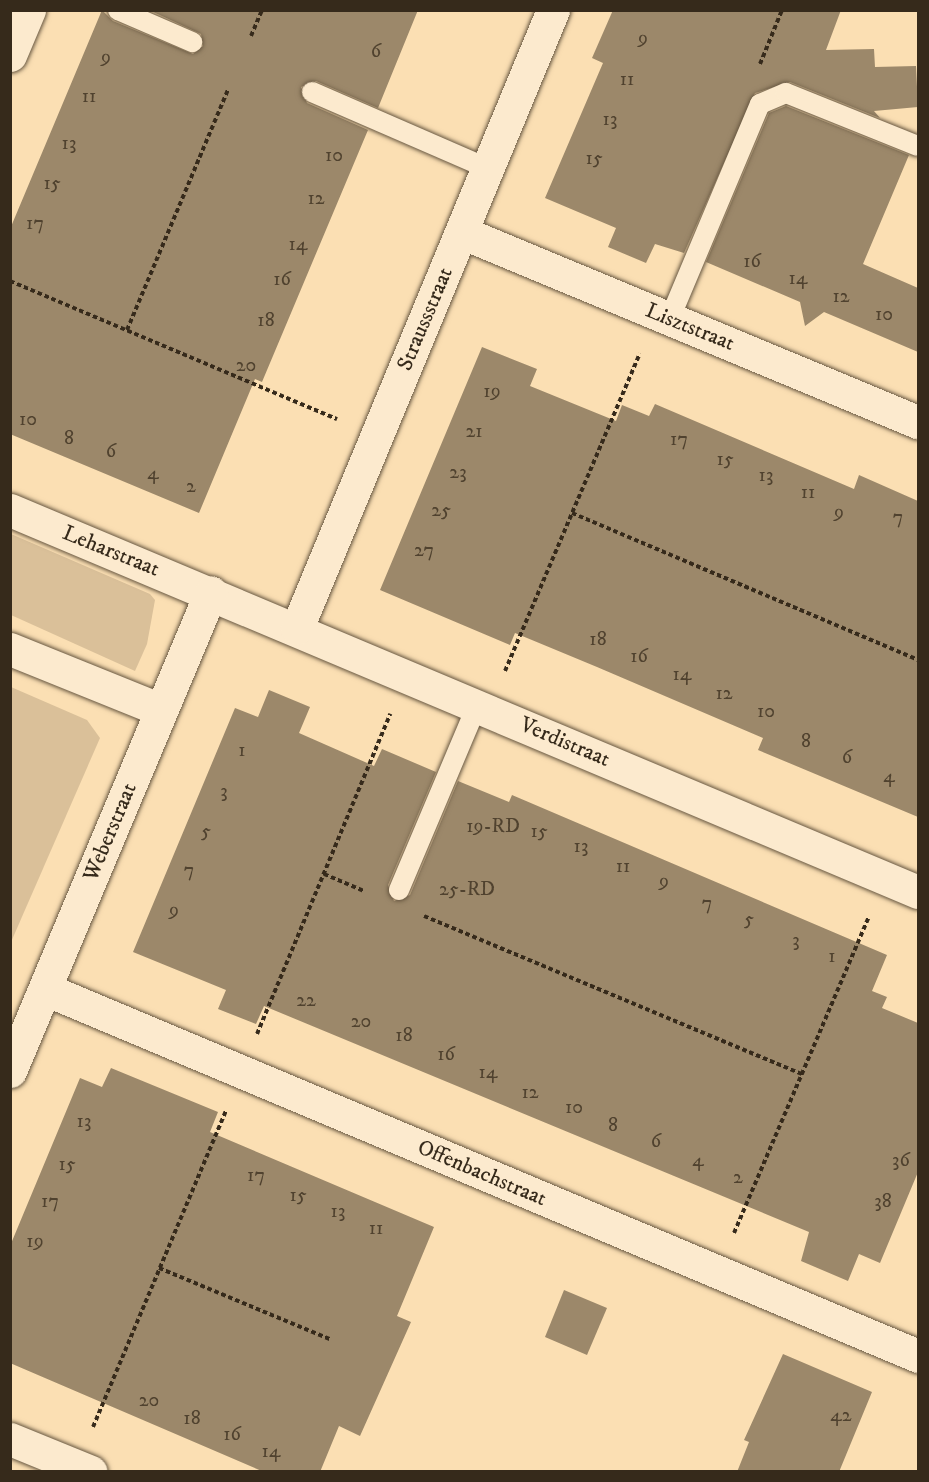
<!DOCTYPE html>
<html>
<head>
<meta charset="utf-8">
<style>
  body { margin:0 }
  #map { position:relative; width:929px; height:1482px; overflow:hidden; background:#fbdfb3; font-family:"IM FELL DW Pica",serif }
  div>[style] { position:absolute }
  [style*='--x'] { left:calc(var(--x)*1px); top:calc(var(--y)*1px); width:calc(var(--w)*1px); rotate:calc(var(--a)*1deg) }
  .green>* { inset:0; background:#dac099 }
  .building>* { inset:0; background:#9c886a }
  .path>* { height:4px; margin-top:-2px; transform-origin:0; background:repeating-linear-gradient(90deg,#362a1b 0 4.5px,transparent 0 7.5px) }
  .roads { filter:drop-shadow(0 0 2px #675741) drop-shadow(0 0 2px #675741) }
  .lane>* { height:20px; margin:-10px; padding:0 10px; transform-origin:10px; border-radius:10px; background:#fceace }
  .street>* { height:33px; margin:-16.5px; padding:0 16.5px; transform-origin:16.5px; border-radius:16.5px; background:#fceace }
  span { translate:-50% -50%; white-space:nowrap; text-align:center; line-height:1.15; -webkit-text-stroke:5px #fceace; paint-order:stroke }
  .number-label { font-size:20px; color:#50422f }
  .number-label span { -webkit-text-stroke-width:0 }
  .street-label { font-size:22px; color:#362a1b }
  .frame { position:absolute; inset:0; border:12px solid #362a1b; pointer-events:none }
</style>
</head>
<body>
<div id="map">
  <div class="green">
    <div style="clip-path:polygon(11px 534px,150px 594px,155px 600px,147px 644px,135px 671px,11px 615px)"></div>
    <div style="clip-path:polygon(11px 687px,87px 720px,100px 738px,11px 942px)"></div>
  </div>
  <div class="building">
    <div style="clip-path:polygon(102px 10px,113px 21px,193px 54px,203px 46px,201px 34px,149px 10px,418px 10px,378px 108px,316px 81px,301px 87px,307px 103px,368px 130px,262px 382px,255px 379px,199px 513px,10px 434px,10px 229px)"></div>
    <div style="clip-path:polygon(613px 10px,841px 10px,826px 50px,874px 49px,875px 67px,916px 66px,918px 107px,874px 111px,880px 118px,790px 82px,755px 93px,684px 253px,655px 244px,646px 263px,608px 247px,616px 228px,545px 198px,603px 63px,592px 58px)"></div>
    <div style="clip-path:polygon(786px 106px,909px 155px,863px 264px,918px 288px,918px 352px,824px 312px,805px 326px,800px 302px,706px 262px,769px 113px)"></div>
    <div style="clip-path:polygon(482px 347px,537px 369px,530px 386px,616px 421px,622px 405px,649px 416px,655px 404px,854px 489px,859px 475px,918px 501px,918px 817px,758px 750px,763px 738px,597px 667px,515px 633px,510px 645px,380px 590px)"></div>
    <div style="clip-path:polygon(269px 690px,310px 707px,299px 733px,374px 766px,382px 749px,436px 772px,388px 885px,394px 901px,410px 895px,458px 781px,509px 802px,512px 795px,887px 955px,872px 991px,887px 997px,882px 1008px,918px 1023px,918px 1172px,880px 1263px,859px 1254px,848px 1281px,801px 1261px,809px 1232px,264px 1006px,256px 1024px,218px 1009px,226px 990px,133px 952px,235px 708px,258px 717px)"></div>
    <div style="clip-path:polygon(111px 1068px,218px 1112px,210px 1132px,434px 1227px,397px 1316px,411px 1322px,360px 1436px,339px 1426px,320px 1472px,264px 1472px,10px 1363px,10px 1246px,80px 1078px,102px 1087px)"></div>
    <div style="clip-path:polygon(564px 1290px,607px 1308px,587px 1355px,545px 1337px)"></div>
    <div style="clip-path:polygon(783px 1354px,872px 1392px,839px 1472px,737px 1472px,749px 1442px,744px 1440px)"></div>
  </div>
  <div class="path">
    <div style="--x:251;--y:36;--w:28;--a:-67"></div>
    <div style="--x:760;--y:64;--w:58;--a:-67.8"></div>
    <div style="--x:10;--y:281;--w:355;--a:22.9"></div>
    <div style="--x:127;--y:330;--w:260;--a:-67.2"></div>
    <div style="--x:572;--y:513;--w:376;--a:23"></div>
    <div style="--x:505;--y:671;--w:345;--a:-67"></div>
    <div style="--x:324;--y:874;--w:43;--a:23"></div>
    <div style="--x:424;--y:916;--w:410;--a:22.7"></div>
    <div style="--x:257;--y:1034;--w:347;--a:-67.4"></div>
    <div style="--x:734;--y:1233;--w:344;--a:-66.9"></div>
    <div style="--x:159;--y:1268;--w:187;--a:22.6"></div>
    <div style="--x:93;--y:1427;--w:343;--a:-67.2"></div>
  </div>
  <div class="roads">
    <div class="lane">
      <div style="--x:118;--y:10;--w:81;--a:23.4"></div>
      <div style="--x:312;--y:92;--w:191;--a:23.5"></div>
      <div style="--x:670;--y:318;--w:232;--a:-67.2"></div>
      <div style="--x:760;--y:104;--w:28;--a:-23"></div>
      <div style="--x:786;--y:93;--w:142;--a:21.9"></div>
      <div style="--x:399;--y:890;--w:201;--a:-67.1"></div>
    </div>
    <div class="street">
      <div style="--x:10;--y:55;--w:49;--a:-67.1"></div>
      <div style="--x:461;--y:232;--w:495;--a:22.6"></div>
      <div style="--x:10;--y:510;--w:985;--a:22.82"></div>
      <div style="--x:297;--y:628;--w:669;--a:-67.5"></div>
      <div style="--x:10;--y:649;--w:163;--a:22"></div>
      <div style="--x:45;--y:989;--w:947;--a:22.8"></div>
      <div style="--x:10;--y:1071;--w:519;--a:-67.24"></div>
      <div style="--x:10;--y:1439;--w:87;--a:22.2"></div>
    </div>
  </div>
  <div class="number-label">
    <span style="left:643px;top:38px">9</span>
    <span style="left:376px;top:51px">6</span>
    <span style="left:106px;top:57px">9</span>
    <span style="left:627px;top:79px">11</span>
    <span style="left:89px;top:96px">11</span>
    <span style="left:610px;top:119px">13</span>
    <span style="left:69px;top:143px">13</span>
    <span style="left:334px;top:155px">10</span>
    <span style="left:594px;top:158px">15</span>
    <span style="left:52px;top:183px">15</span>
    <span style="left:316px;top:198px">12</span>
    <span style="left:35px;top:223px">17</span>
    <span style="left:298px;top:244px">14</span>
    <span style="left:752px;top:261px">16</span>
    <span style="left:798px;top:278px">14</span>
    <span style="left:282px;top:279px">16</span>
    <span style="left:841px;top:296px">12</span>
    <span style="left:884px;top:314px">10</span>
    <span style="left:266px;top:320px">18</span>
    <span style="left:246px;top:365px">20</span>
    <span style="left:492px;top:391px">19</span>
    <span style="left:28px;top:419px">10</span>
    <span style="left:474px;top:431px">21</span>
    <span style="left:69px;top:438px">8</span>
    <span style="left:679px;top:439px">17</span>
    <span style="left:111px;top:451px">6</span>
    <span style="left:725px;top:459px">15</span>
    <span style="left:458px;top:472px">23</span>
    <span style="left:153px;top:473px">4</span>
    <span style="left:766px;top:475px">13</span>
    <span style="left:191px;top:486px">2</span>
    <span style="left:808px;top:492px">11</span>
    <span style="left:441px;top:510px">25</span>
    <span style="left:839px;top:512px">9</span>
    <span style="left:898px;top:517px">7</span>
    <span style="left:424px;top:550px">27</span>
    <span style="left:598px;top:639px">18</span>
    <span style="left:639px;top:656px">16</span>
    <span style="left:682px;top:674px">14</span>
    <span style="left:724px;top:693px">12</span>
    <span style="left:766px;top:711px">10</span>
    <span style="left:806px;top:741px">8</span>
    <span style="left:242px;top:750px">1</span>
    <span style="left:847px;top:757px">6</span>
    <span style="left:889px;top:776px">4</span>
    <span style="left:224px;top:791px">3</span>
    <span style="left:493px;top:826px">19-RD</span>
    <span style="left:206px;top:831px">5</span>
    <span style="left:539px;top:831px">15</span>
    <span style="left:581px;top:846px">13</span>
    <span style="left:623px;top:866px">11</span>
    <span style="left:189px;top:870px">7</span>
    <span style="left:664px;top:881px">9</span>
    <span style="left:467px;top:889px">25-RD</span>
    <span style="left:707px;top:903px">7</span>
    <span style="left:174px;top:910px">9</span>
    <span style="left:749px;top:919px">5</span>
    <span style="left:796px;top:940px">3</span>
    <span style="left:832px;top:956px">1</span>
    <span style="left:306px;top:1000px">22</span>
    <span style="left:361px;top:1021px">20</span>
    <span style="left:404px;top:1035px">18</span>
    <span style="left:446px;top:1054px">16</span>
    <span style="left:488px;top:1072px">14</span>
    <span style="left:530px;top:1092px">12</span>
    <span style="left:574px;top:1107px">10</span>
    <span style="left:84px;top:1121px">13</span>
    <span style="left:613px;top:1125px">8</span>
    <span style="left:656px;top:1141px">6</span>
    <span style="left:698px;top:1160px">4</span>
    <span style="left:901px;top:1160px">36</span>
    <span style="left:67px;top:1164px">15</span>
    <span style="left:256px;top:1175px">17</span>
    <span style="left:738px;top:1177px">2</span>
    <span style="left:298px;top:1195px">15</span>
    <span style="left:50px;top:1201px">17</span>
    <span style="left:883px;top:1201px">38</span>
    <span style="left:338px;top:1211px">13</span>
    <span style="left:376px;top:1228px">11</span>
    <span style="left:35px;top:1241px">19</span>
    <span style="left:149px;top:1400px">20</span>
    <span style="left:841px;top:1415px">42</span>
    <span style="left:192px;top:1418px">18</span>
    <span style="left:232px;top:1434px">16</span>
    <span style="left:271px;top:1451px">14</span>
  </div>
  <div class="street-label">
    <span style="left:425px;top:319px;rotate:-67deg">Straussstraat</span>
    <span style="left:690px;top:327px;rotate:22deg">Lisztstraat</span>
    <span style="left:111px;top:551px;rotate:22deg">Leharstraat</span>
    <span style="left:565px;top:742px;rotate:23deg">Verdistraat</span>
    <span style="left:110px;top:832px;rotate:-67deg">Weberstraat</span>
    <span style="left:482px;top:1173px;rotate:23deg">Offenbachstraat</span>
  </div>
  <div class="frame"></div>
</div>
</body>
</html>
